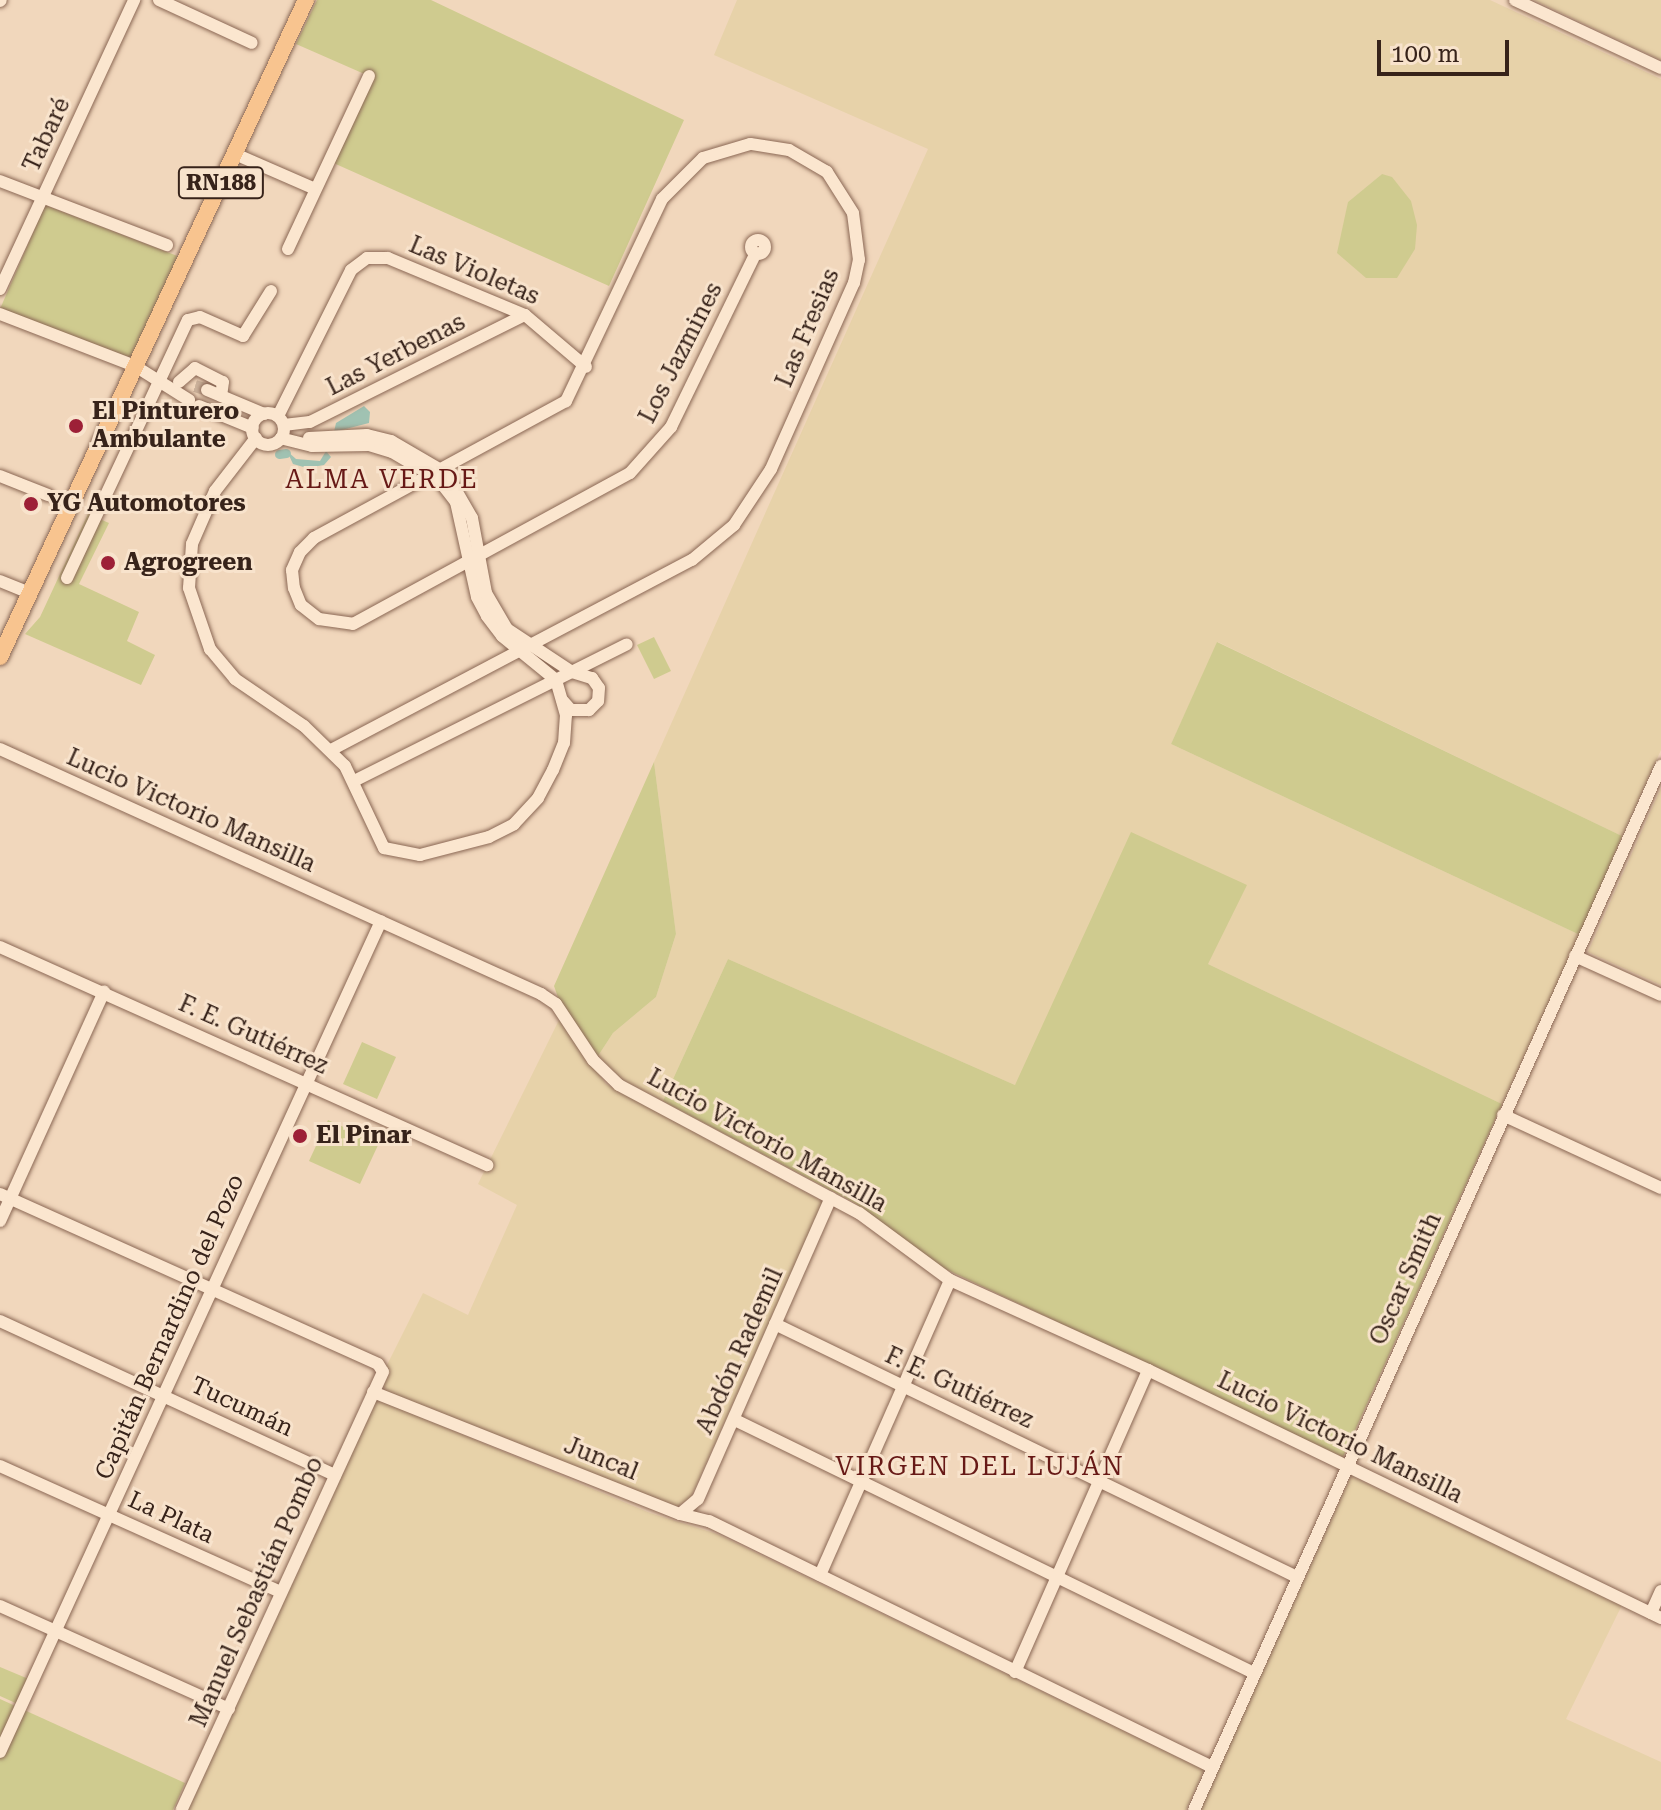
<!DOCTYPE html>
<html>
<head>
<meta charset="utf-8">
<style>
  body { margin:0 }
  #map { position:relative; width:1661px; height:1810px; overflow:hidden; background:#f1d7bc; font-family:"Roboto Serif",serif }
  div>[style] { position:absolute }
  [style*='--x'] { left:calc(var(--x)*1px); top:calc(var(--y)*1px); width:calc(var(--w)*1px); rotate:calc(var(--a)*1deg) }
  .farmland>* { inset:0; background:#e7d2a9 }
  .green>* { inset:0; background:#cfcb8f }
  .water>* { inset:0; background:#a0c2b2 }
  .canal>* { height:9px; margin:-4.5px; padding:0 4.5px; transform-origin:4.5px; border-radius:4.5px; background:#a0c2b2 }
  .minor-tunnel>* { height:12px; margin-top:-6px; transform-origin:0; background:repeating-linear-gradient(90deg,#ccb39c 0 12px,transparent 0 18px) }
  .roads { filter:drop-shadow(0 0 2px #8a6754) drop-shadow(0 0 2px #8a6754) }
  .minor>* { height:12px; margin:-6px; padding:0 6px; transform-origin:6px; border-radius:6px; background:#fbe6cf }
  .minor>.ring { margin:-6px; padding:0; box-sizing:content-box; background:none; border:12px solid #fbe6cf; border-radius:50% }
  .major>* { height:16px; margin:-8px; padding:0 8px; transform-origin:8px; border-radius:8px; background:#f8c48f }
  .dots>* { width:22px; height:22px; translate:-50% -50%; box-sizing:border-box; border:4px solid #f8e3cc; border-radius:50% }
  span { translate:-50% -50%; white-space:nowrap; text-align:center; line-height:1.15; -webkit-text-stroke:6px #f8e3cc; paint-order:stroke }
  .shield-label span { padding:2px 6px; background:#f8e3cc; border:2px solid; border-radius:6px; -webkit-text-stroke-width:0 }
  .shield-label { font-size:22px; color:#37231a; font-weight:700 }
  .street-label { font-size:24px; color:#37231a }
  .poi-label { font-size:24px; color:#37231a; font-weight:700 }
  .left { translate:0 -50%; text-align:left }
  .neighbourhood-label { font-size:26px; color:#671916; letter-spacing:2px }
  .scale { position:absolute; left:1377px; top:40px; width:132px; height:36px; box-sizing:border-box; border:4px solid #37231a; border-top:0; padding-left:10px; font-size:24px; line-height:28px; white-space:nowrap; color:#37231a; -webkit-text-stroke:6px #f8e3cc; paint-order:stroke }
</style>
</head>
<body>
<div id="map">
  <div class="farmland">
    <div style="clip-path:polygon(evenodd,737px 0,1490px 0,1661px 79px,1661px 750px,1622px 836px,1218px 642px,1171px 744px,1580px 935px,1502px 1104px,1208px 964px,1015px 1085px,728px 959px,663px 1101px,621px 1079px,598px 1056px,613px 1033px,656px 997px,676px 934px,654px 762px,928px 149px,714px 55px,737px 0,1382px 174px,1397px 278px,1348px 202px,1382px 174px)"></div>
    <div style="clip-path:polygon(1534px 0,1661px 0,1661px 60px)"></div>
    <div style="clip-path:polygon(1661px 788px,1661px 985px,1588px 952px)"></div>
    <div style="clip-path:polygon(559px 1020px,606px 1084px,823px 1202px,691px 1497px,674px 1509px,387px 1393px,384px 1386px,386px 1367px,423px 1293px,468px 1315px,517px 1205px,478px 1184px)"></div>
    <div style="clip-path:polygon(375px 1398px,650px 1513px,717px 1534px,1204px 1770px,1186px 1810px,186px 1810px)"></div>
    <div style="clip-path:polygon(1351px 1476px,1622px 1605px,1566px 1719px,1661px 1762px,1661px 1810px,1200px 1810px)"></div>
  </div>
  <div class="green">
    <div style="clip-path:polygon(317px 0,431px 0,684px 120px,609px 286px,329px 161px,369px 76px,296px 44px)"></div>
    <div style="clip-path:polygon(1382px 174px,1392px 177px,1411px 201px,1417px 225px,1415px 249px,1397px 278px,1366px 278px,1337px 253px,1348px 202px)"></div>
    <div style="clip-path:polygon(45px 205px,180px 257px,131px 358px,0 309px)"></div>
    <div style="clip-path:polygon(88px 514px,109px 523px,79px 584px,139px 612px,127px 641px,155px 655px,141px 685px,25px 634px,40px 617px)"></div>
    <div style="clip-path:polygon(654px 637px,671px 671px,654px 679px,637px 645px)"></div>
    <div style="clip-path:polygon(1217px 642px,1622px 836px,1580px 935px,1171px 744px)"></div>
    <div style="clip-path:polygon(654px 762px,676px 934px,656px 997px,613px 1033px,598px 1056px,561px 1006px,554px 986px)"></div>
    <div style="clip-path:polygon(1131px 832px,1247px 885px,1208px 964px,1502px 1104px,1343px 1457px,937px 1265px,855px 1203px,663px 1101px,728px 959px,1015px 1085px)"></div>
    <div style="clip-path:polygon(362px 1042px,396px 1057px,377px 1099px,343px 1084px)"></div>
    <div style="clip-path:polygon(328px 1120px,379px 1143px,360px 1184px,309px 1161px)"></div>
    <div style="clip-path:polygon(0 1667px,31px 1680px,20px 1705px,0 1696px)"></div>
    <div style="clip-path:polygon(0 1699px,185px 1783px,173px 1810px,0 1810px)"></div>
  </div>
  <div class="water">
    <div style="clip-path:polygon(364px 406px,370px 412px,369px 423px,334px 432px,336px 423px)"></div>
    <div style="clip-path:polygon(287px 451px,296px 459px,320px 461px,326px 451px,331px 457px,324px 465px,307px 468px,293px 464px)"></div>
  </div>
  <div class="canal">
    <div style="--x:279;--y:454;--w:7;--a:-8"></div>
  </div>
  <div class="minor-tunnel">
    <div style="--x:195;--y:386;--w:13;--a:18"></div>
  </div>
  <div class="roads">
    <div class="minor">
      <div style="--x:159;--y:0;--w:102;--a:24.8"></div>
      <div style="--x:1515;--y:0;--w:161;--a:25"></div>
      <div style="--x:0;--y:1;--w:1;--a:-45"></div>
      <div style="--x:235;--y:154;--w:87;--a:23.6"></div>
      <div style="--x:0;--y:181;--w:179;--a:21"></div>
      <div class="ring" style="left:751px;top:240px;width:2px;height:2px"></div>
      <div style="--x:288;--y:249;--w:191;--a:-64.9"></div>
      <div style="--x:0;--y:289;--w:319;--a:-65.1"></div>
      <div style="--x:0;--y:314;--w:145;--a:21.1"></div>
      <div style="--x:135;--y:366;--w:64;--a:32.2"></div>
      <div style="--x:179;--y:382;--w:21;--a:-41"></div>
      <div style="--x:195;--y:368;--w:31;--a:27"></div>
      <div style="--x:223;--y:382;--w:14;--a:98"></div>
      <div style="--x:207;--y:390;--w:62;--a:22.8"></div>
      <div style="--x:199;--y:406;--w:58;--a:22.2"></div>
      <div class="ring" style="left:252px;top:413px;width:20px;height:20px"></div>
      <div style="--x:278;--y:416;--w:163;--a:-63.4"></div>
      <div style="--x:351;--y:270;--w:20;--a:-37"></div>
      <div style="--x:367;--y:258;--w:21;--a:0"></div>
      <div style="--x:388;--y:258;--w:148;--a:22.6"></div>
      <div style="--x:525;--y:315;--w:80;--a:40.4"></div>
      <div style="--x:284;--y:425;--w:26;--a:-7"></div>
      <div style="--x:310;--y:422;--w:240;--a:-26.5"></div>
      <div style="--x:256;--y:438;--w:67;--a:127.7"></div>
      <div style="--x:215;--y:491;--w:58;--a:113.5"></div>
      <div style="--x:192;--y:544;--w:44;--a:93.9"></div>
      <div style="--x:189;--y:588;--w:65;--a:71"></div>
      <div style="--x:210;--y:649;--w:39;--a:50"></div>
      <div style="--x:235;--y:679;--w:83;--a:34.3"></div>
      <div style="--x:304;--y:726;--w:57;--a:44.3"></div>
      <div style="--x:345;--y:766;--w:91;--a:64.6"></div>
      <div style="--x:384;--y:848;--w:37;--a:11"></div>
      <div style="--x:420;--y:855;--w:71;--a:-14.6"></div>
      <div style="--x:489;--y:837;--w:28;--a:-27"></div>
      <div style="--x:514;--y:824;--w:35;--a:-47"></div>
      <div style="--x:538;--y:798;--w:32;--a:-62"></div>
      <div style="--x:553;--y:770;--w:29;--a:-68"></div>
      <div style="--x:564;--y:743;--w:28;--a:-86"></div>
      <div style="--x:566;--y:715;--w:36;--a:-106"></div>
      <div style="--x:556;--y:680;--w:70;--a:-140.8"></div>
      <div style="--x:502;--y:636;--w:25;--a:-127"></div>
      <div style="--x:487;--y:616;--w:21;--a:-118"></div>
      <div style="--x:477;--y:597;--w:97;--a:-102.5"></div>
      <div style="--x:456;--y:502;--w:29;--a:-128"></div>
      <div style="--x:438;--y:479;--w:53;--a:-149.6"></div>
      <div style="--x:392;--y:452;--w:24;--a:-163"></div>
      <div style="--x:369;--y:445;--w:57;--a:179"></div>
      <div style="--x:312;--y:446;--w:32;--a:-166"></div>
      <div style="--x:309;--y:438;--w:58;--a:-3"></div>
      <div style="--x:367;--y:435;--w:25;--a:14"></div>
      <div style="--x:391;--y:441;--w:64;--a:30.2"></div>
      <div style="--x:446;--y:473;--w:52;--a:60"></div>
      <div style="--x:472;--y:518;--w:76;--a:79.4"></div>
      <div style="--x:486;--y:593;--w:42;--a:59.7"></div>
      <div style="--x:507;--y:629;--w:78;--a:33.5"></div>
      <div style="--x:572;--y:672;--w:21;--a:17"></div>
      <div style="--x:592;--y:678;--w:12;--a:55"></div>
      <div style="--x:599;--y:688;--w:13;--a:94"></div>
      <div style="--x:598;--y:701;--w:13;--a:135"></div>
      <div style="--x:589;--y:710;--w:18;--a:180"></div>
      <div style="--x:571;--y:710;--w:13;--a:-132"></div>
      <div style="--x:0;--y:476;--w:52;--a:21.6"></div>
      <div style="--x:67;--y:578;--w:285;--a:-64.9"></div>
      <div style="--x:188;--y:320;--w:12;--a:-14"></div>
      <div style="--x:200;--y:317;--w:47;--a:23.8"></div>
      <div style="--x:243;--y:336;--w:53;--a:-58.1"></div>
      <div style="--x:0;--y:581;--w:31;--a:22"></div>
      <div style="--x:0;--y:749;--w:594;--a:24.36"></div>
      <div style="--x:541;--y:994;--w:18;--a:34"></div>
      <div style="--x:556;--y:1004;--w:67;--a:56.5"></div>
      <div style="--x:593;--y:1060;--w:36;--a:44"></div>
      <div style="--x:619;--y:1085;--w:272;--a:28.1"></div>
      <div style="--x:859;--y:1213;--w:113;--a:36.4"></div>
      <div style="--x:950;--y:1280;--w:217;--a:24.4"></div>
      <div style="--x:1148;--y:1370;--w:570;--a:25.8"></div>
      <div style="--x:331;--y:750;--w:408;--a:-27.8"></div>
      <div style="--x:692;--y:560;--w:55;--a:-39.8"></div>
      <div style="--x:734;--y:525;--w:67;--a:-56.5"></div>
      <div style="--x:771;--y:469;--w:204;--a:-66"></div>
      <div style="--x:854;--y:283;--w:24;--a:-78"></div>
      <div style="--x:859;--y:260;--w:47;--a:-97.3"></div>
      <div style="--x:853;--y:213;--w:49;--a:-122.4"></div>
      <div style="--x:827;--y:172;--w:44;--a:-149.9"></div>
      <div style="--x:789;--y:150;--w:39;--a:-171"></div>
      <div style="--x:750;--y:144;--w:49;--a:163.4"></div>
      <div style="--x:703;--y:158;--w:58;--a:135"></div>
      <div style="--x:662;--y:199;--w:224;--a:115.4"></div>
      <div style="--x:566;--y:401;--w:287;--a:151.5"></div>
      <div style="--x:314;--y:538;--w:20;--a:135"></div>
      <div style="--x:300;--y:552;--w:20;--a:114"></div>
      <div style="--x:292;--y:570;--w:18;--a:84"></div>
      <div style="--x:294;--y:588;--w:18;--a:68"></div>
      <div style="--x:301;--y:605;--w:23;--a:38"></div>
      <div style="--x:319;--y:619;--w:34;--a:8"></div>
      <div style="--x:353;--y:624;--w:315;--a:-28.6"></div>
      <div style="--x:630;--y:473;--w:62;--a:-48.3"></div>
      <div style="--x:671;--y:427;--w:194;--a:-64"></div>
      <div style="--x:354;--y:781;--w:305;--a:-26.6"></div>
      <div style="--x:0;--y:947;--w:534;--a:24.12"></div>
      <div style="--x:1575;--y:956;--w:94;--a:24.4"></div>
      <div style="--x:1503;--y:1115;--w:174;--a:24.8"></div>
      <div style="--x:0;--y:1194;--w:414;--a:24.2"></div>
      <div style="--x:378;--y:1364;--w:9;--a:58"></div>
      <div style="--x:383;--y:1372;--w:482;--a:114.7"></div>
      <div style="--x:0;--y:1221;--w:252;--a:-65.6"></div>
      <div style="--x:0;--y:1321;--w:369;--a:24.7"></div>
      <div style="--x:775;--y:1324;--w:580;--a:25.86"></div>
      <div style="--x:373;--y:1392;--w:330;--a:21.7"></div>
      <div style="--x:680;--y:1514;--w:30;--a:14"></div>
      <div style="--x:709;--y:1521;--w:560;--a:26.06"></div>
      <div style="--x:735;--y:1420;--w:577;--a:25.99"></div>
      <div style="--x:0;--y:1466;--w:307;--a:24.2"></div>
      <div style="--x:680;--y:1514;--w:23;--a:-40"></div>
      <div style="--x:698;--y:1499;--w:329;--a:-66.2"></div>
      <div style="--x:820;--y:1575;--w:322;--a:-66.2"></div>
      <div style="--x:0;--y:1606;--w:251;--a:24.2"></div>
      <div style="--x:1651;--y:1613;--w:24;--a:-66"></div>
      <div style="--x:1015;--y:1672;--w:330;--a:-66.2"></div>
      <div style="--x:0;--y:1752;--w:914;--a:-65.37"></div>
      <div style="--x:1194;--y:1810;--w:1144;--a:-65.9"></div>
    </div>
    <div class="major">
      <div style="--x:0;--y:657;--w:725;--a:-65.03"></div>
    </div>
  </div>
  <div class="dots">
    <div style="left:76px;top:426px;background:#9d2037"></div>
    <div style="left:31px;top:504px;background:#9d2037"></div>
    <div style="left:108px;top:563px;background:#9d2037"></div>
    <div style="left:300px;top:1136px;background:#9d2037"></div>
  </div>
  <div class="shield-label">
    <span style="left:221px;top:183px">RN188</span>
  </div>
  <div class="street-label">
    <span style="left:47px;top:135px;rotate:-65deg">Tabaré</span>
    <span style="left:474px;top:271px;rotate:23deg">Las Violetas</span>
    <span style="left:808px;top:328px;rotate:-67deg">Las Fresias</span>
    <span style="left:681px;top:353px;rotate:-63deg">Los Jazmines</span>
    <span style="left:396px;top:355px;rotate:-27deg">Las Yerbenas</span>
    <span style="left:191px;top:811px;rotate:24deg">Lucio Victorio Mansilla</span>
    <span style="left:253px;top:1035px;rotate:24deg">F. E. Gutiérrez</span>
    <span style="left:767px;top:1141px;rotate:29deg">Lucio Victorio Mansilla</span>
    <span style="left:1406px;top:1279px;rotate:-66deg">Oscar Smith</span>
    <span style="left:170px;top:1327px;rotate:-66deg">Capitán Bernardino del Pozo</span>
    <span style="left:740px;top:1351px;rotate:-66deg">Abdón Rademil</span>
    <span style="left:959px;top:1388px;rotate:25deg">F. E. Gutiérrez</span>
    <span style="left:242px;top:1407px;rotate:25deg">Tucumán</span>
    <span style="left:1340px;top:1438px;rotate:26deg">Lucio Victorio Mansilla</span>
    <span style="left:601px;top:1459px;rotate:22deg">Juncal</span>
    <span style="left:171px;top:1518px;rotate:25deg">La Plata</span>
    <span style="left:257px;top:1592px;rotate:-66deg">Manuel Sebastián Pombo</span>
  </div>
  <div class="poi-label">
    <span class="left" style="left:92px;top:426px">El Pinturero<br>Ambulante</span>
    <span class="left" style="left:47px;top:504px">YG Automotores</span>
    <span class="left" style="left:124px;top:563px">Agrogreen</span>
    <span class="left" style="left:316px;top:1136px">El Pinar</span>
  </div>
  <div class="neighbourhood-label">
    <span style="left:382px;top:480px">ALMA VERDE</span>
    <span style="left:980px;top:1467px">VIRGEN DEL LUJÁN</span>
  </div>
  <div class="scale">100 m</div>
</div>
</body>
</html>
